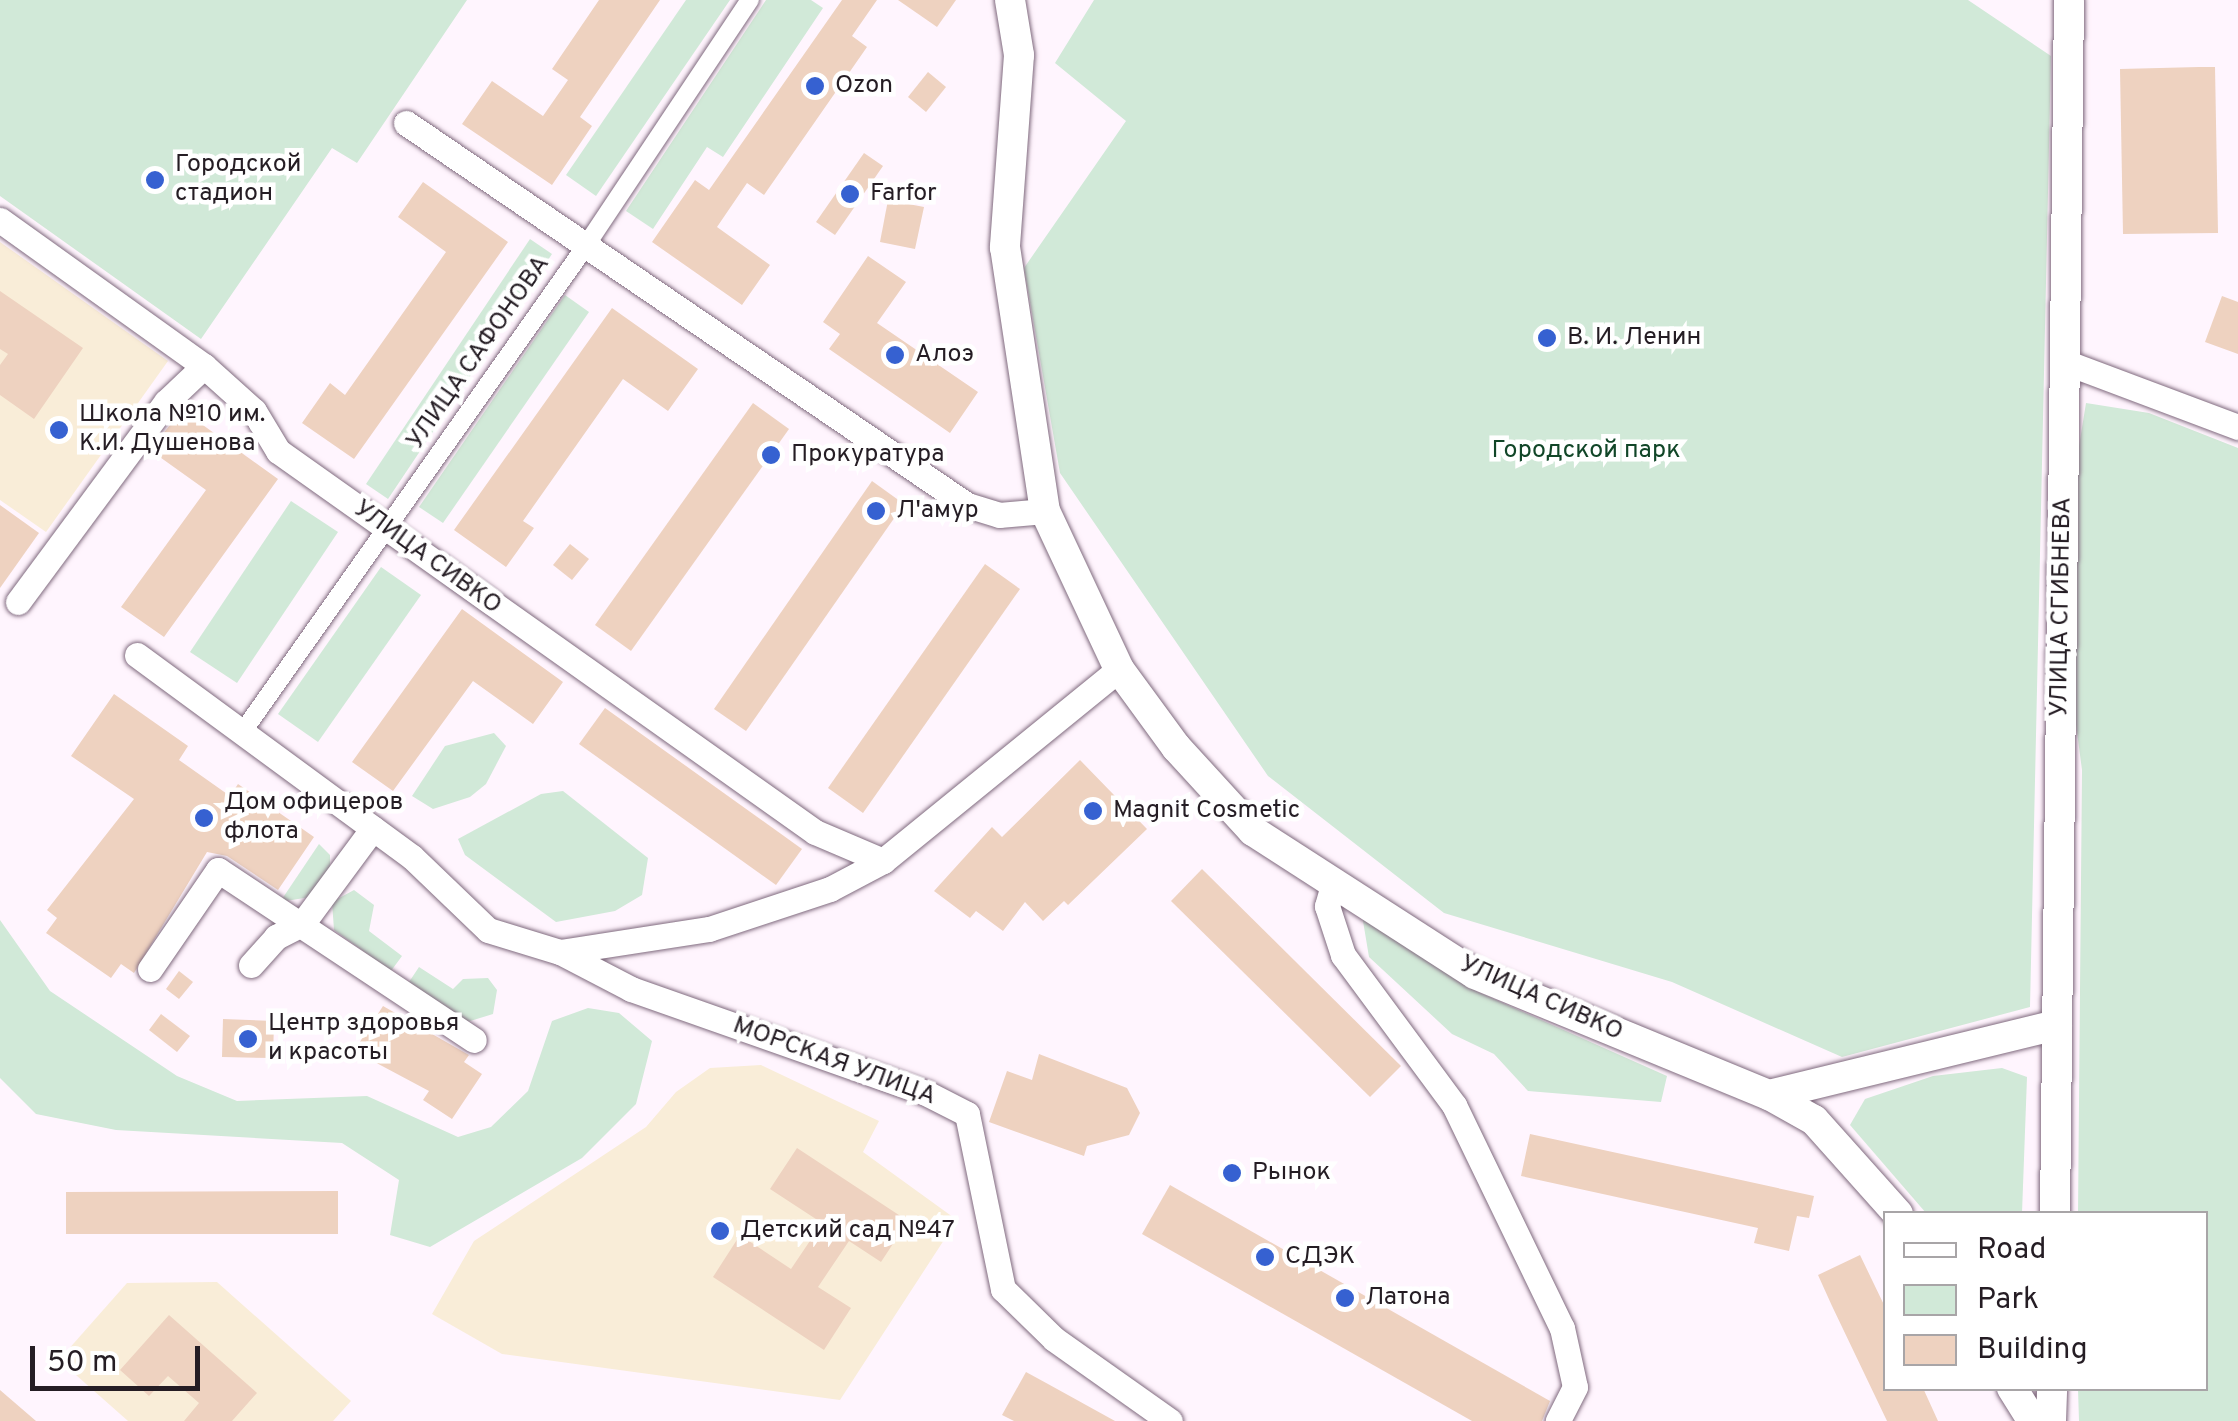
<!DOCTYPE html>
<html>
<head>
<meta charset="utf-8">
<style>
  body { margin:0 }
  #map { position:relative; width:2238px; height:1421px; overflow:hidden; background:#fff5fe; font-family:Overpass,sans-serif }
  div>[style] { position:absolute }
  [style*='--x'] { left:calc(var(--x)*1px); top:calc(var(--y)*1px); width:calc(var(--w)*1px); rotate:calc(var(--a)*1deg) }
  .education>* { inset:0; background:#f9edd8 }
  .green>* { inset:0; background:#d1e9d8 }
  .building>* { inset:0; background:#eed2c0 }
  .roads { filter:drop-shadow(0 0 2px #806a7e) drop-shadow(0 0 2px #806a7e) }
  .pedestrian>* { height:18px; margin:-9px; padding:0 9px; transform-origin:9px; border-radius:9px; background:#fff }
  .minor>* { height:25px; margin:-12.5px; padding:0 12.5px; transform-origin:12.5px; border-radius:12.5px; background:#fff }
  .tertiary>* { height:30px; margin:-15px; padding:0 15px; transform-origin:15px; border-radius:15px; background:#fff }
  .dots>* { width:28px; height:28px; translate:-50% -50%; box-sizing:border-box; border:5px solid #fff; border-radius:50% }
  span { translate:-50% -50%; white-space:nowrap; text-align:center; line-height:1.15; -webkit-text-stroke:9px #fff; paint-order:stroke }
  .poi-label { font-size:25px; color:#251d24 }
  .left { translate:0 -50%; text-align:left }
  .street-label { font-size:25px; color:#251d24 }
  .park-label { font-size:25px; color:#114628 }
  .legend { position:absolute; left:1883px; top:1211px; width:325px; height:180px; box-sizing:border-box; background:#fff; border:2px solid #a8a5a7; margin:0; padding:12px 18px; list-style:none; font-size:30px; color:#251d24 }
  .legend li { display:flex; align-items:center; gap:20px; height:50px }
  .legend b { width:50px; border:2px solid #a8a5a7 }
  .scale { position:absolute; left:30px; top:1346px; width:170px; height:45px; box-sizing:border-box; border:5px solid #251d24; border-top:0; padding-left:12px; font-size:30px; line-height:35px; white-space:nowrap; color:#251d24; -webkit-text-stroke:8px #fff; paint-order:stroke }
</style>
</head>
<body>
<div id="map">
  <div class="education">
    <div style="clip-path:polygon(0 242px,168px 361px,46px 532px,0 500px)"></div>
    <div style="clip-path:polygon(761px 1065px,879px 1121px,863px 1152px,957px 1220px,840px 1400px,502px 1354px,432px 1314px,474px 1241px,646px 1127px,676px 1092px,710px 1068px)"></div>
    <div style="clip-path:polygon(217px 1282px,351px 1401px,333px 1421px,128px 1421px,59px 1360px,127px 1283px)"></div>
  </div>
  <div class="green">
    <div style="clip-path:polygon(0 0,467px 0,357px 163px,332px 148px,201px 339px,0 196px)"></div>
    <div style="clip-path:polygon(686px 0,730px 0,596px 196px,566px 175px)"></div>
    <div style="clip-path:polygon(766px 0,811px 0,823px 8px,723px 157px,707px 147px,653px 229px,626px 211px)"></div>
    <div style="clip-path:polygon(1094px 0,1968px 0,2051px 56px,2030px 1007px,1842px 1057px,1672px 982px,1444px 913px,1268px 776px,1060px 473px,1024px 268px,1126px 121px,1055px 63px)"></div>
    <div style="clip-path:polygon(530px 239px,552px 254px,388px 499px,366px 484px)"></div>
    <div style="clip-path:polygon(565px 295px,589px 312px,443px 523px,419px 507px)"></div>
    <div style="clip-path:polygon(2086px 403px,2149px 413px,2238px 448px,2238px 1421px,2079px 1421px,2078px 1389px,2206px 1388px,2206px 1214px,2078px 1213px,2082px 770px,2074px 709px,2076px 465px)"></div>
    <div style="clip-path:polygon(291px 501px,338px 532px,237px 683px,190px 652px)"></div>
    <div style="clip-path:polygon(381px 567px,421px 595px,318px 742px,278px 714px)"></div>
    <div style="clip-path:polygon(494px 733px,506px 746px,486px 784px,470px 797px,433px 809px,412px 796px,445px 746px)"></div>
    <div style="clip-path:polygon(563px 791px,648px 858px,642px 895px,615px 911px,556px 922px,465px 855px,458px 839px,541px 794px)"></div>
    <div style="clip-path:polygon(319px 844px,330px 855px,330px 875px,316px 896px,280px 902px)"></div>
    <div style="clip-path:polygon(354px 890px,374px 905px,369px 931px,402px 956px,391px 971px,334px 930px,332px 902px)"></div>
    <div style="clip-path:polygon(1362px 915px,1476px 991px,1667px 1076px,1661px 1102px,1528px 1091px,1494px 1054px,1452px 1034px,1369px 957px)"></div>
    <div style="clip-path:polygon(0 920px,50px 991px,177px 1076px,237px 1101px,367px 1096px,458px 1137px,491px 1127px,528px 1091px,552px 1021px,588px 1008px,619px 1013px,652px 1041px,636px 1104px,582px 1158px,430px 1247px,390px 1235px,399px 1180px,342px 1143px,116px 1130px,36px 1114px,0 1078px)"></div>
    <div style="clip-path:polygon(419px 967px,453px 989px,463px 979px,488px 978px,497px 990px,493px 1014px,467px 1022px,409px 982px)"></div>
    <div style="clip-path:polygon(2002px 1068px,2027px 1077px,2022px 1213px,1926px 1213px,1850px 1125px,1865px 1099px,1933px 1076px)"></div>
  </div>
  <div class="building">
    <div style="clip-path:polygon(599px 0,660px 0,580px 117px,592px 126px,552px 185px,462px 124px,492px 81px,543px 116px,568px 80px,552px 69px)"></div>
    <div style="clip-path:polygon(842px 0,877px 0,852px 36px,867px 47px,764px 195px,747px 183px,717px 227px,770px 265px,742px 305px,652px 242px,695px 180px,709px 190px)"></div>
    <div style="clip-path:polygon(898px 0,956px 0,937px 27px)"></div>
    <div style="clip-path:polygon(2199px 67px,2215px 67px,2218px 233px,2123px 234px,2120px 69px)"></div>
    <div style="clip-path:polygon(928px 72px,946px 87px,926px 112px,908px 97px)"></div>
    <div style="clip-path:polygon(864px 153px,883px 166px,835px 235px,816px 222px)"></div>
    <div style="clip-path:polygon(423px 182px,508px 242px,354px 459px,302px 423px,330px 383px,345px 395px,446px 252px,398px 217px)"></div>
    <div style="clip-path:polygon(888px 200px,924px 207px,915px 249px,880px 242px)"></div>
    <div style="clip-path:polygon(868px 256px,906px 282px,877px 323px,978px 392px,950px 433px,829px 349px,840px 334px,823px 322px)"></div>
    <div style="clip-path:polygon(0 291px,83px 348px,34px 419px,0 395px,0 365px,8px 354px,0 349px)"></div>
    <div style="clip-path:polygon(2222px 296px,2238px 302px,2238px 354px,2205px 342px)"></div>
    <div style="clip-path:polygon(612px 308px,698px 369px,668px 411px,623px 379px,523px 521px,534px 528px,506px 567px,454px 530px)"></div>
    <div style="clip-path:polygon(753px 403px,789px 429px,631px 651px,595px 625px)"></div>
    <div style="clip-path:polygon(182px 410px,278px 479px,164px 637px,121px 607px,206px 490px,150px 450px)"></div>
    <div style="clip-path:polygon(872px 481px,904px 504px,746px 731px,714px 709px)"></div>
    <div style="clip-path:polygon(0 505px,39px 533px,0 588px)"></div>
    <div style="clip-path:polygon(570px 544px,589px 559px,572px 580px,553px 565px)"></div>
    <div style="clip-path:polygon(985px 564px,1020px 589px,863px 813px,828px 788px)"></div>
    <div style="clip-path:polygon(462px 609px,563px 682px,533px 724px,473px 681px,393px 791px,352px 762px)"></div>
    <div style="clip-path:polygon(114px 694px,188px 746px,179px 760px,230px 796px,238px 784px,314px 837px,278px 890px,227px 856px,207px 852px,134px 973px,121px 964px,111px 978px,46px 933px,57px 918px,47px 910px,134px 799px,71px 756px)"></div>
    <div style="clip-path:polygon(605px 708px,802px 849px,776px 885px,579px 744px)"></div>
    <div style="clip-path:polygon(1080px 760px,1147px 829px,1068px 905px,1064px 901px,1043px 921px,1025px 902px,1003px 931px,976px 911px,970px 918px,934px 891px,992px 827px,1002px 837px)"></div>
    <div style="clip-path:polygon(1202px 869px,1401px 1066px,1370px 1097px,1171px 901px)"></div>
    <div style="clip-path:polygon(179px 971px,193px 982px,179px 999px,166px 989px)"></div>
    <div style="clip-path:polygon(383px 1006px,469px 1055px,464px 1062px,482px 1074px,452px 1119px,423px 1100px,429px 1091px,354px 1051px)"></div>
    <div style="clip-path:polygon(161px 1014px,190px 1036px,177px 1052px,149px 1030px)"></div>
    <div style="clip-path:polygon(223px 1019px,274px 1021px,273px 1058px,222px 1057px)"></div>
    <div style="clip-path:polygon(1039px 1054px,1127px 1088px,1140px 1113px,1129px 1135px,1087px 1146px,1084px 1156px,989px 1122px,1007px 1071px,1032px 1080px)"></div>
    <div style="clip-path:polygon(1530px 1134px,1814px 1196px,1809px 1218px,1797px 1216px,1789px 1251px,1754px 1243px,1758px 1228px,1521px 1176px)"></div>
    <div style="clip-path:polygon(797px 1148px,908px 1221px,881px 1262px,849px 1241px,818px 1287px,851px 1308px,824px 1350px,713px 1277px,740px 1235px,791px 1269px,822px 1223px,770px 1189px)"></div>
    <div style="clip-path:polygon(1170px 1185px,1550px 1401px,1542px 1421px,1472px 1421px,1142px 1234px)"></div>
    <div style="clip-path:polygon(338px 1191px,338px 1234px,66px 1234px,66px 1192px)"></div>
    <div style="clip-path:polygon(1860px 1255px,1886px 1309px,1886px 1388px,1923px 1388px,1938px 1421px,1887px 1421px,1832px 1306px,1818px 1275px)"></div>
    <div style="clip-path:polygon(169px 1315px,257px 1393px,232px 1421px,184px 1421px,199px 1403px,168px 1376px,149px 1396px,120px 1370px)"></div>
    <div style="clip-path:polygon(1026px 1372px,1048px 1384px,1115px 1421px,1014px 1421px,1002px 1415px)"></div>
    <div style="clip-path:polygon(0 1390px,36px 1421px,0 1421px)"></div>
  </div>
  <div class="roads">
    <div class="pedestrian">
      <div style="--x:244;--y:730;--w:588;--a:-54.77"></div>
      <div style="--x:583;--y:250;--w:301;--a:-56.3"></div>
    </div>
    <div class="minor">
      <div style="--x:406;--y:123;--w:679;--a:34.25"></div>
      <div style="--x:967;--y:505;--w:34;--a:17"></div>
      <div style="--x:999;--y:515;--w:46;--a:-5"></div>
      <div style="--x:0;--y:220;--w:251;--a:35.6"></div>
      <div style="--x:204;--y:366;--w:67;--a:42"></div>
      <div style="--x:254;--y:411;--w:47;--a:59"></div>
      <div style="--x:278;--y:451;--w:658;--a:35.36"></div>
      <div style="--x:815;--y:832;--w:74;--a:23.1"></div>
      <div style="--x:883;--y:861;--w:304;--a:-39.1"></div>
      <div style="--x:2065;--y:362;--w:185;--a:20.6"></div>
      <div style="--x:18;--y:602;--w:249;--a:-53.5"></div>
      <div style="--x:166;--y:402;--w:52;--a:-43.5"></div>
      <div style="--x:137;--y:655;--w:341;--a:36.3"></div>
      <div style="--x:412;--y:857;--w:105;--a:43.8"></div>
      <div style="--x:488;--y:930;--w:75;--a:17"></div>
      <div style="--x:560;--y:952;--w:151;--a:-8.8"></div>
      <div style="--x:709;--y:929;--w:127;--a:-18.3"></div>
      <div style="--x:830;--y:889;--w:60;--a:-27.8"></div>
      <div style="--x:1333;--y:885;--w:22;--a:106"></div>
      <div style="--x:1327;--y:906;--w:52;--a:71.9"></div>
      <div style="--x:1343;--y:955;--w:187;--a:53.5"></div>
      <div style="--x:1454;--y:1105;--w:248;--a:64.2"></div>
      <div style="--x:1562;--y:1328;--w:60;--a:77.6"></div>
      <div style="--x:1575;--y:1387;--w:38;--a:117"></div>
      <div style="--x:560;--y:952;--w:80;--a:27.5"></div>
      <div style="--x:631;--y:989;--w:313;--a:19.4"></div>
      <div style="--x:926;--y:1093;--w:46;--a:27.1"></div>
      <div style="--x:967;--y:1114;--w:179;--a:78.4"></div>
      <div style="--x:1003;--y:1289;--w:71;--a:44.4"></div>
      <div style="--x:1054;--y:1339;--w:142;--a:35.3"></div>
      <div style="--x:251;--y:965;--w:38;--a:-48"></div>
      <div style="--x:276;--y:937;--w:29;--a:-27"></div>
      <div style="--x:302;--y:924;--w:119;--a:-53.5"></div>
      <div style="--x:150;--y:969;--w:120;--a:-55.5"></div>
      <div style="--x:218;--y:870;--w:307;--a:33.6"></div>
    </div>
    <div class="tertiary">
      <div style="--x:1010;--y:0;--w:56;--a:80.7"></div>
      <div style="--x:1019;--y:55;--w:193;--a:94.2"></div>
      <div style="--x:1005;--y:247;--w:267;--a:81.4"></div>
      <div style="--x:1045;--y:511;--w:174;--a:64.9"></div>
      <div style="--x:1119;--y:669;--w:97;--a:53.8"></div>
      <div style="--x:1176;--y:747;--w:114;--a:47.5"></div>
      <div style="--x:1253;--y:831;--w:264;--a:32.8"></div>
      <div style="--x:1475;--y:974;--w:318;--a:22.4"></div>
      <div style="--x:1769;--y:1095;--w:51;--a:29.1"></div>
      <div style="--x:1814;--y:1120;--w:126;--a:48.2"></div>
      <div style="--x:1769;--y:1095;--w:296;--a:-13.7"></div>
      <div style="--x:2055;--y:1214;--w:1214;--a:-89.34"></div>
      <div style="--x:2012;--y:1388;--w:39;--a:58"></div>
      <div style="--x:2051;--y:1421;--w:33;--a:-88"></div>
    </div>
  </div>
  <div class="dots">
    <div style="left:815px;top:86px;background:#3661d1"></div>
    <div style="left:155px;top:180px;background:#3661d1"></div>
    <div style="left:850px;top:194px;background:#3661d1"></div>
    <div style="left:1547px;top:338px;background:#3661d1"></div>
    <div style="left:895px;top:355px;background:#3661d1"></div>
    <div style="left:59px;top:430px;background:#3661d1"></div>
    <div style="left:771px;top:455px;background:#3661d1"></div>
    <div style="left:876px;top:511px;background:#3661d1"></div>
    <div style="left:1093px;top:811px;background:#3661d1"></div>
    <div style="left:204px;top:818px;background:#3661d1"></div>
    <div style="left:248px;top:1039px;background:#3661d1"></div>
    <div style="left:1232px;top:1173px;background:#3661d1"></div>
    <div style="left:720px;top:1231px;background:#3661d1"></div>
    <div style="left:1265px;top:1257px;background:#3661d1"></div>
    <div style="left:1345px;top:1298px;background:#3661d1"></div>
  </div>
  <div class="poi-label">
    <span class="left" style="left:835px;top:86px">Ozon</span>
    <span class="left" style="left:175px;top:180px">Городской<br>стадион</span>
    <span class="left" style="left:870px;top:194px">Farfor</span>
    <span class="left" style="left:1567px;top:338px">В. И. Ленин</span>
    <span class="left" style="left:915px;top:355px">Алоэ</span>
    <span class="left" style="left:79px;top:430px">Школа №10 им.<br>К.И. Душенова</span>
    <span class="left" style="left:791px;top:455px">Прокуратура</span>
    <span class="left" style="left:896px;top:511px">Л'амур</span>
    <span class="left" style="left:224px;top:818px">Дом офицеров<br>флота</span>
    <span class="left" style="left:1113px;top:811px">Magnit Cosmetic</span>
    <span class="left" style="left:268px;top:1039px">Центр здоровья<br>и красоты</span>
    <span class="left" style="left:1252px;top:1173px">Рынок</span>
    <span class="left" style="left:740px;top:1231px">Детский сад №47</span>
    <span class="left" style="left:1285px;top:1257px">СДЭК</span>
    <span class="left" style="left:1365px;top:1298px">Латона</span>
  </div>
  <div class="street-label">
    <span style="left:479px;top:353px;rotate:-55deg">УЛИЦА САФОНОВА</span>
    <span style="left:427px;top:558px;rotate:36deg">УЛИЦА СИВКО</span>
    <span style="left:2062px;top:607px;rotate:-89deg">УЛИЦА СГИБНЕВА</span>
    <span style="left:1541px;top:999px;rotate:24deg">УЛИЦА СИВКО</span>
    <span style="left:834px;top:1062px;rotate:20deg">МОРСКАЯ УЛИЦА</span>
  </div>
  <div class="park-label">
    <span style="left:1586px;top:451px">Городской парк</span>
  </div>
  <ul class="legend">
  <li><b style="height:12px;background:#fff"></b>Road</li>
  <li><b style="height:28px;background:#d1e9d8"></b>Park</li>
  <li><b style="height:28px;background:#eed2c0"></b>Building</li>
  </ul>
  <div class="scale">50 m</div>
</div>
</body>
</html>
